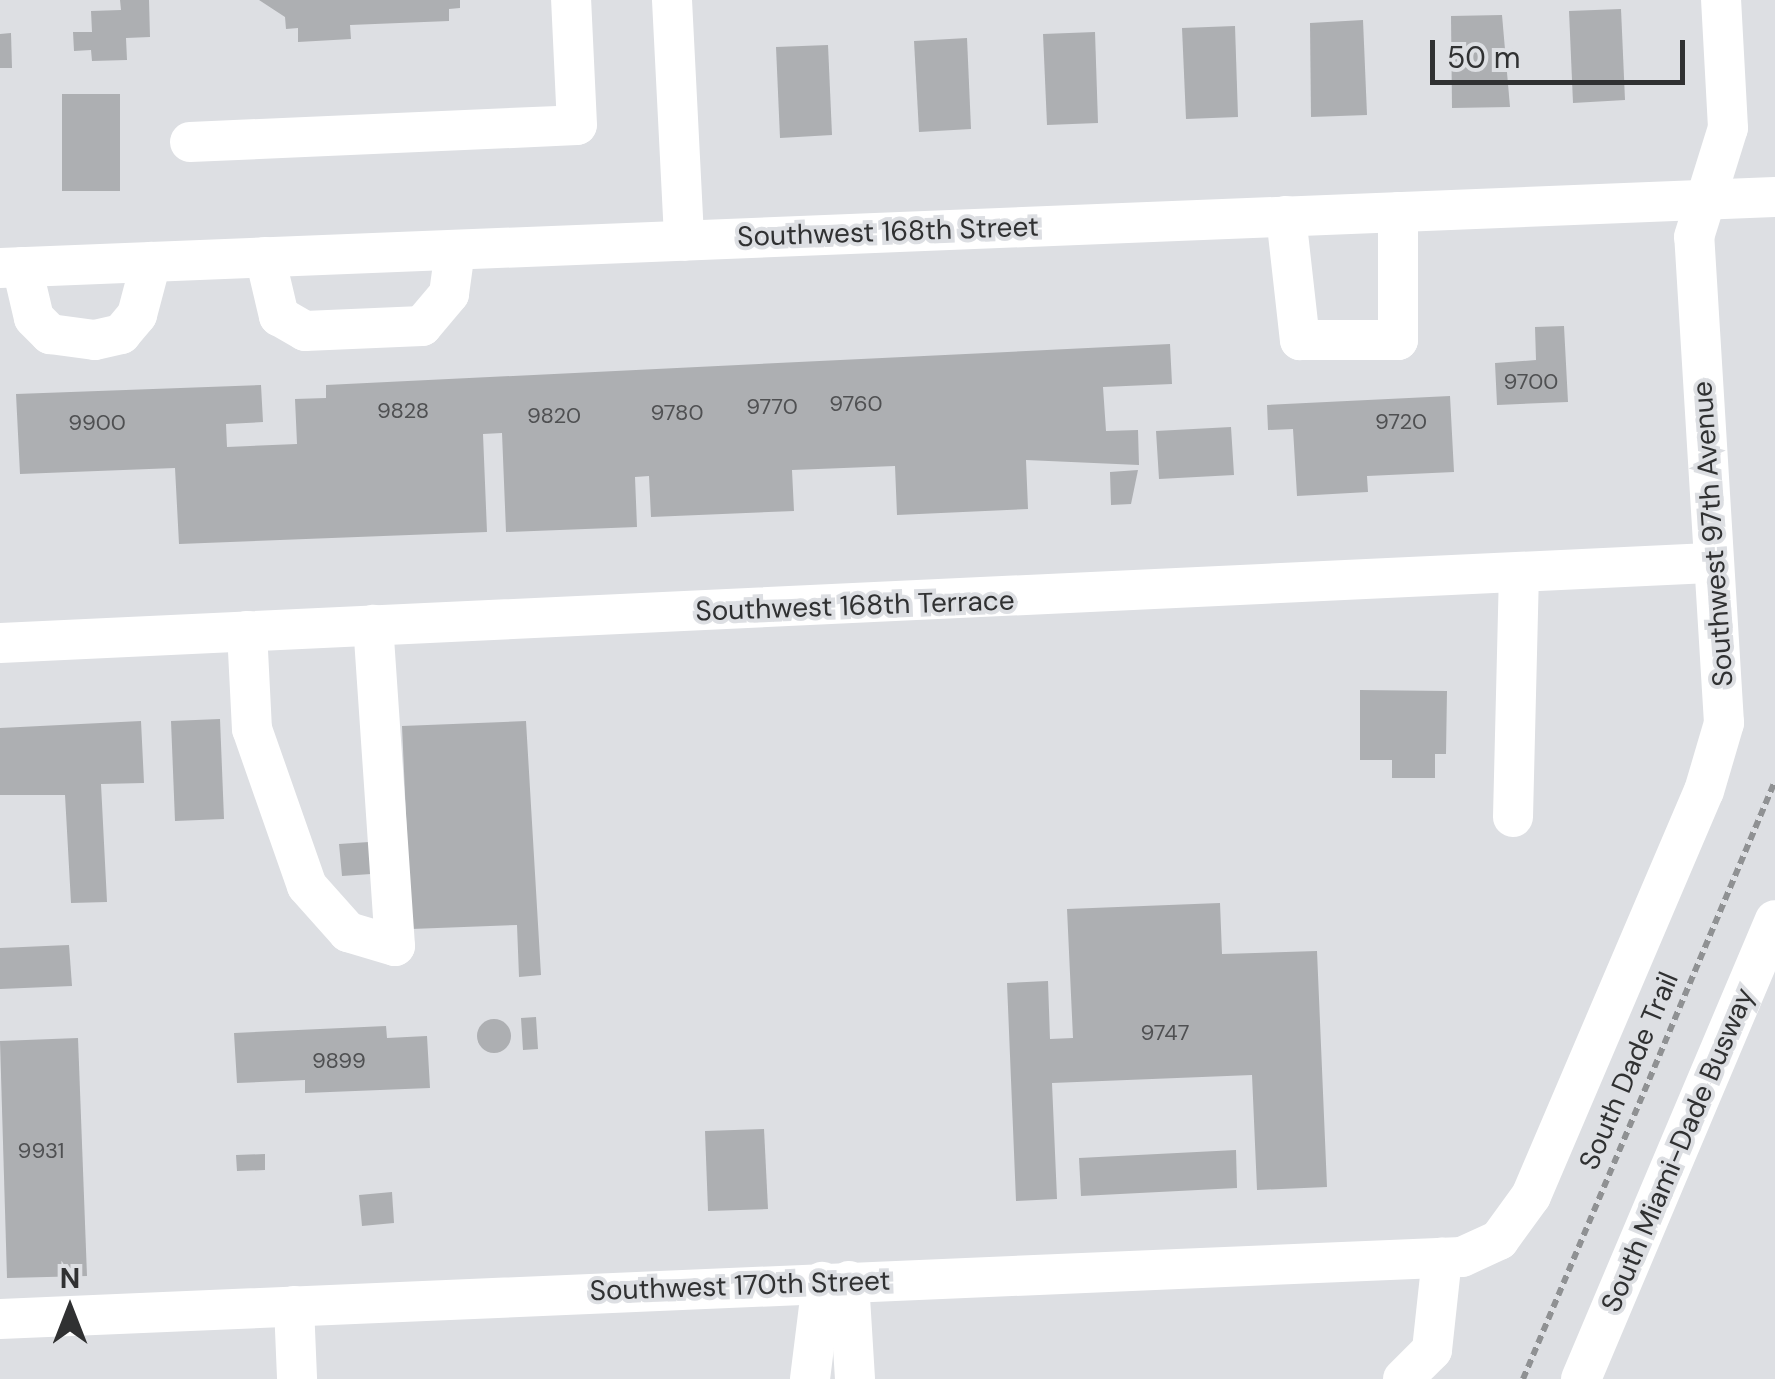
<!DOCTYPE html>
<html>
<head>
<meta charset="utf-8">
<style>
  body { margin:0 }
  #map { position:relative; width:1775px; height:1379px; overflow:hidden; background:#dddfe3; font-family:"DM Sans",sans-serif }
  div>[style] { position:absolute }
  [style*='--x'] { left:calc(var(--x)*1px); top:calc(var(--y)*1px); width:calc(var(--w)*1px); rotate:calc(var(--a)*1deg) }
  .building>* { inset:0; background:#adafb2 }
  .round { border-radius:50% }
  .path>* { height:6px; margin-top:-3px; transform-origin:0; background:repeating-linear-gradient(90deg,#8f9193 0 8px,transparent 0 13px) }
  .minor>* { height:40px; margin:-20px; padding:0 20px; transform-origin:20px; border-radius:20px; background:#fff }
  span { translate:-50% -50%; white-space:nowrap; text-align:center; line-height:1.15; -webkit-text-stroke:8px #dddfe3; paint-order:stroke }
  .number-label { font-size:22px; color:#4f5052 }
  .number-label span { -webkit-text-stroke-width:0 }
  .street-label { font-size:28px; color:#303132 }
  .north { position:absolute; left:20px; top:1259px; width:100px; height:100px; -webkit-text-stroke:8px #dddfe3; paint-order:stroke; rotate:0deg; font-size:28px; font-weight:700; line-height:40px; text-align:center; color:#303132 }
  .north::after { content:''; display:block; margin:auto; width:35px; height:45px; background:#303132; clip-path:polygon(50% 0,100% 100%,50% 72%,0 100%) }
  .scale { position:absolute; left:1430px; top:40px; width:255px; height:45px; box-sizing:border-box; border:5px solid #303132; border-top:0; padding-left:12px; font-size:30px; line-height:35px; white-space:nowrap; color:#303132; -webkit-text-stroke:8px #dddfe3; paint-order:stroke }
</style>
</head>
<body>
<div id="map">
  <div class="building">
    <div style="clip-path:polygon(120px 0,149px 0,150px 37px,126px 38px,127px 60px,92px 61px,91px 50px,74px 51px,73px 32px,92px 32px,91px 11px,121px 10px)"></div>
    <div style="clip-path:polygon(259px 0,460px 0,460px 8px,449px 9px,449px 21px,350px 25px,351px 39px,298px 42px,298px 28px,286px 29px,285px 17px)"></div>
    <div style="clip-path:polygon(1621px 9px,1625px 100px,1573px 103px,1569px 11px)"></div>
    <div style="clip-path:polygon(1502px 15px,1510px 107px,1452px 108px,1451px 16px)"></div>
    <div style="clip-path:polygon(1363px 20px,1367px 115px,1311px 117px,1310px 23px)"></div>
    <div style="clip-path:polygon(1235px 26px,1238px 117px,1186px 119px,1182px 28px)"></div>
    <div style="clip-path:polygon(1095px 32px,1098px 123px,1047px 125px,1043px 34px)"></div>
    <div style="clip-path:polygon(11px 33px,12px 68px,0 68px,0 34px)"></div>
    <div style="clip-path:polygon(967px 38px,971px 129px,919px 132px,914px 41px)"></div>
    <div style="clip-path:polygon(828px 45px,832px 135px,780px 138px,776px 47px)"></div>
    <div style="clip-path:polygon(62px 94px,120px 94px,120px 191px,62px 191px)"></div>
    <div style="clip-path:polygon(1564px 326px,1568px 402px,1497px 405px,1495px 363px,1536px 360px,1535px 327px)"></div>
    <div style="clip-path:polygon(1170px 344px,1172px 384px,1103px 387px,1106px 431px,1138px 430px,1139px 465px,1026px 460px,1028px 509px,897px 515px,895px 466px,792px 470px,794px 511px,651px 517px,649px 476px,635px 477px,637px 527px,506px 532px,502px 433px,483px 434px,487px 532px,179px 544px,175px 468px,20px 474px,16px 394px,261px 385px,263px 422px,226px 424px,227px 447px,297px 444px,295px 399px,326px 398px,326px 385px)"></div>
    <div style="clip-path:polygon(1450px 396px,1454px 472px,1367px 476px,1368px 492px,1297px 496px,1293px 429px,1268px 430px,1267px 405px)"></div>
    <div style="clip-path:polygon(1231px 427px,1234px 475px,1159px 479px,1156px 431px)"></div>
    <div style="clip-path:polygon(1138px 470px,1131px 504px,1111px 505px,1110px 472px)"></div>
    <div style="clip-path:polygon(1360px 690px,1447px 691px,1446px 754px,1435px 754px,1435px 778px,1392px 778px,1392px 760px,1360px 760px)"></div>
    <div style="clip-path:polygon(220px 719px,224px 819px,175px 821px,171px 721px)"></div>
    <div style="clip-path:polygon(141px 721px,144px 783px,101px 784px,107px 902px,71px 903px,65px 795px,0 795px,0 728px)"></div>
    <div style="clip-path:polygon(526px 721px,541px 975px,519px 977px,517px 925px,411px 929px,402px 726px)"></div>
    <div style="clip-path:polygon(369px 842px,371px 874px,342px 876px,339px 844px)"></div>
    <div style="clip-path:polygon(1220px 903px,1222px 954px,1317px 951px,1327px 1187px,1257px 1190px,1252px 1075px,1052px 1083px,1057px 1199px,1016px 1201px,1007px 983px,1048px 981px,1050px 1039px,1073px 1038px,1067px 909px)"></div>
    <div style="clip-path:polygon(69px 945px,72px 986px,0 989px,0 948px)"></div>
    <div style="clip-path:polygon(536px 1017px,538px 1049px,523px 1050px,521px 1018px)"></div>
    <div class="round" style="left:477px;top:1019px;width:34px;height:34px"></div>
    <div style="clip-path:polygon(386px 1026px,387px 1038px,427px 1036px,430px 1088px,305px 1093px,305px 1080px,237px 1083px,234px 1033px)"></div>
    <div style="clip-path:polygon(78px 1038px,87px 1276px,7px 1278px,0 1041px)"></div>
    <div style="clip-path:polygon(764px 1129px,768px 1209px,708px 1211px,705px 1131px)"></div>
    <div style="clip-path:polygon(1236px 1150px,1237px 1188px,1081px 1196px,1079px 1158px)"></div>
    <div style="clip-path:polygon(265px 1154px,265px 1170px,237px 1171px,236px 1155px)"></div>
    <div style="clip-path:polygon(392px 1192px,394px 1223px,362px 1226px,359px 1195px)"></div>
  </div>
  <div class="path">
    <div style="--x:1523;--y:1379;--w:649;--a:-67.15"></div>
  </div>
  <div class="minor">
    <div style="--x:672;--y:0;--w:241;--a:87.1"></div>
    <div style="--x:190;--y:142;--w:387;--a:-2.5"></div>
    <div style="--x:577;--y:125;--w:125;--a:-92.7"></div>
    <div style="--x:1286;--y:216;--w:125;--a:83.6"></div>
    <div style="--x:1300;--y:340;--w:98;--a:0"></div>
    <div style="--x:1398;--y:340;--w:128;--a:-90"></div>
    <div style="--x:265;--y:257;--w:61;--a:76.7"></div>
    <div style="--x:279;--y:316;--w:30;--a:30"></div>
    <div style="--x:305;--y:331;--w:117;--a:-2.4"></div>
    <div style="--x:422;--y:326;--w:42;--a:-49.8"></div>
    <div style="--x:449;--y:294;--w:44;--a:-82.2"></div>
    <div style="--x:22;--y:267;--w:52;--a:76.8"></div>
    <div style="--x:34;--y:318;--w:23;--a:45"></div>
    <div style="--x:50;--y:334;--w:45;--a:7.6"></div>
    <div style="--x:95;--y:340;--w:27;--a:-13"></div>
    <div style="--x:121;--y:334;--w:25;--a:-50"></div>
    <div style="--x:137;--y:315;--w:55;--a:-75.2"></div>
    <div style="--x:0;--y:268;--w:1776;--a:-2.29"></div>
    <div style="--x:247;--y:631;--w:98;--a:87.1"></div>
    <div style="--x:252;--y:729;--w:166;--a:70.7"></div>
    <div style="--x:307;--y:886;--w:62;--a:48.3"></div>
    <div style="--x:348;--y:932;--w:49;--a:16.6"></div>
    <div style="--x:395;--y:946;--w:322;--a:-93.9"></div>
    <div style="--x:0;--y:643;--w:1711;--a:-2.68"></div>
    <div style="--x:1513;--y:817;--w:242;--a:-88.6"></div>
    <div style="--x:849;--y:1281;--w:98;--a:86.5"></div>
    <div style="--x:294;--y:1306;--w:73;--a:87.6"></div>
    <div style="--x:0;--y:1319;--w:1463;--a:-2.43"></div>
    <div style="--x:1462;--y:1257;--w:41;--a:-24.7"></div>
    <div style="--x:1499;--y:1240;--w:54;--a:-54"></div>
    <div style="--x:1531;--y:1196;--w:440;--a:-66.9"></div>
    <div style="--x:1704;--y:791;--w:71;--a:-73.6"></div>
    <div style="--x:1724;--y:723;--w:487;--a:-93.5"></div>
    <div style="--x:1694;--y:237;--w:114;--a:-72.7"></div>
    <div style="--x:1728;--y:128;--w:128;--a:-93.1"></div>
    <div style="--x:810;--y:1379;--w:98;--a:-82.9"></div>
    <div style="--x:1403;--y:1379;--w:41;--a:-45"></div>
    <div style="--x:1432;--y:1350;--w:93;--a:-83.8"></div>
    <div style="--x:1581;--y:1379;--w:498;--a:-67.1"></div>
  </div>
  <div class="number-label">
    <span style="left:1531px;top:382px">9700</span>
    <span style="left:856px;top:404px">9760</span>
    <span style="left:772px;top:407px">9770</span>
    <span style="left:403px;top:411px">9828</span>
    <span style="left:677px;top:413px">9780</span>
    <span style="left:554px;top:416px">9820</span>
    <span style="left:1401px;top:422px">9720</span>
    <span style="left:97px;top:423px">9900</span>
    <span style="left:1165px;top:1033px">9747</span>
    <span style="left:339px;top:1061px">9899</span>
    <span style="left:41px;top:1151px">9931</span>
  </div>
  <div class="street-label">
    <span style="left:888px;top:232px;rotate:-2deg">Southwest 168th Street</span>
    <span style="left:1713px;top:534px;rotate:-94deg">Southwest 97th Avenue</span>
    <span style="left:855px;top:606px;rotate:-2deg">Southwest 168th Terrace</span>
    <span style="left:1629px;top:1071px;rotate:-67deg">South Dade Trail</span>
    <span style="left:1678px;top:1150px;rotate:-67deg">South Miami-Dade Busway</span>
    <span style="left:740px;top:1286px;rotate:-2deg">Southwest 170th Street</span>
  </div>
  <div class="north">N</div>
  <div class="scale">50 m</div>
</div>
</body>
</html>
